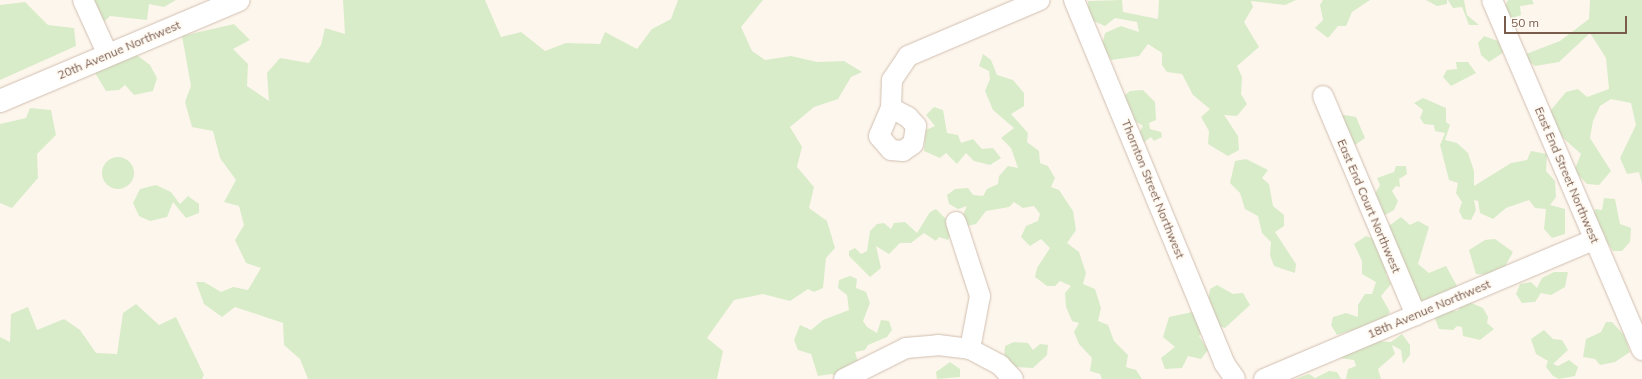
<!DOCTYPE html>
<html>
<head>
<meta charset="utf-8">
<style>
  body { margin:0 }
  #map { position:relative; width:1642px; height:379px; overflow:hidden; background:#fdf6ec; font-family:Mulish,sans-serif }
  div>[style] { position:absolute }
  [style*='--x'] { left:calc(var(--x)*1px); top:calc(var(--y)*1px); width:calc(var(--w)*1px); rotate:calc(var(--a)*1deg) }
  .green>* { inset:0; background:#d8ecc9 }
  .round { border-radius:50% }
  .roads { filter:drop-shadow(0 0 1px #d1beb0) drop-shadow(0 0 1px #d1beb0) }
  .street>* { height:20px; margin:-10px; padding:0 10px; transform-origin:10px; border-radius:10px; background:#fff }
  .secondary>* { height:22px; margin:-11px; padding:0 11px; transform-origin:11px; border-radius:11px; background:#fff }
  span { translate:-50% -50%; white-space:nowrap; text-align:center; line-height:1.15; -webkit-text-stroke:3.5px #fffaf3; paint-order:stroke }
  .street-label { font-size:12px; color:#7a5c4d }
  .scale { position:absolute; left:1504px; top:16px; width:123px; height:18px; box-sizing:border-box; border:2px solid #7a5c4d; border-top:0; padding-left:5px; font-size:12px; line-height:14px; white-space:nowrap; color:#7a5c4d; -webkit-text-stroke:3px #fffaf3; paint-order:stroke }
</style>
</head>
<body>
<div id="map">
  <div class="green">
    <div style="clip-path:polygon(93px 0,176px 0,164px 7px,149px 4px,147px 20px,110px 16px,103px 23px,94px 12px,98px 8px)"></div>
    <div style="clip-path:polygon(343px 0,485px 0,501px 37px,521px 32px,545px 51px,566px 43px,600px 44px,605px 32px,637px 49px,652px 29px,671px 19px,678px 0,763px 0,741px 27px,752px 51px,765px 60px,791px 56px,817px 62px,844px 61px,862px 72px,851px 77px,838px 99px,814px 107px,790px 127px,802px 147px,797px 167px,814px 187px,809px 208px,827px 221px,835px 248px,826px 258px,823px 288px,814px 292px,808px 289px,790px 301px,763px 294px,734px 300px,707px 338px,723px 351px,717px 379px,308px 379px,300px 359px,284px 345px,283px 323px,235px 307px,222px 317px,204px 304px,196px 282px,204px 282px,221px 292px,233px 287px,248px 290px,261px 268px,246px 263px,235px 240px,244px 225px,239px 206px,224px 202px,236px 180px,220px 158px,213px 131px,192px 127px,185px 102px,191px 86px,182px 36px,234px 24px,250px 40px,233px 49px,248px 64px,247px 86px,269px 101px,267px 73px,280px 58px,309px 63px,321px 45px,325px 28px,345px 34px)"></div>
    <div style="clip-path:polygon(1122px 0,1123px 12px,1158px 19px,1159px 0,1296px 0,1285px 5px,1251px 1px,1253px 7px,1244px 22px,1259px 47px,1237px 66px,1242px 77px,1241px 94px,1247px 104px,1237px 116px,1224px 115px,1238px 136px,1239px 150px,1228px 156px,1208px 144px,1209px 131px,1201px 117px,1210px 109px,1193px 95px,1182px 74px,1167px 72px,1162px 65px,1162px 53px,1148px 44px,1139px 56px,1111px 60px,1102px 45px,1105px 33px,1121px 26px,1139px 32px,1137px 22px,1115px 18px,1105px 26px,1089px 19px,1088px 1px)"></div>
    <div style="clip-path:polygon(1323px 0,1370px 0,1352px 12px,1346px 26px,1338px 26px,1328px 38px,1315px 28px,1323px 20px,1320px 5px)"></div>
    <div style="clip-path:polygon(1426px 0,1447px 0,1447px 4px,1437px 6px)"></div>
    <div style="clip-path:polygon(1448px 0,1464px 0,1467px 15px,1479px 25px,1469px 25px,1462px 7px,1453px 8px)"></div>
    <div style="clip-path:polygon(1508px 0,1532px 0,1534px 4px,1520px 6px,1521px 15px,1510px 19px,1503px 11px)"></div>
    <div style="clip-path:polygon(1590px 0,1642px 0,1642px 183px,1639px 172px,1627px 174px,1620px 158px,1636px 125px,1631px 103px,1611px 99px,1600px 106px,1593px 121px,1590px 138px,1611px 171px,1599px 185px,1587px 184px,1574px 171px,1581px 154px,1551px 127px,1551px 110px,1566px 92px,1578px 89px,1587px 97px,1609px 89px,1606px 58px,1590px 33px,1559px 62px,1535px 66px,1521px 56px,1560px 41px,1589px 19px)"></div>
    <div style="clip-path:polygon(25px 2px,48px 25px,74px 28px,76px 46px,0 80px,0 5px)"></div>
    <div style="clip-path:polygon(1484px 36px,1498px 41px,1504px 52px,1489px 62px,1481px 55px,1478px 43px)"></div>
    <div style="clip-path:polygon(126px 47px,150px 65px,157px 78px,153px 91px,134px 95px,125px 85px,119px 90px,106px 91px,95px 73px,104px 57px)"></div>
    <div style="clip-path:polygon(983px 54px,991px 60px,997px 75px,1013px 80px,1024px 93px,1024px 106px,1011px 114px,1028px 133px,1027px 142px,1039px 151px,1040px 163px,1048px 166px,1055px 178px,1051px 187px,1059px 190px,1073px 211px,1076px 230px,1067px 243px,1079px 252px,1086px 273px,1083px 284px,1095px 289px,1101px 308px,1098px 321px,1108px 325px,1114px 341px,1128px 355px,1126px 367px,1136px 370px,1142px 379px,1102px 379px,1100px 374px,1090px 371px,1092px 358px,1079px 344px,1074px 332px,1079px 323px,1072px 321px,1066px 307px,1065px 293px,1071px 286px,1060px 281px,1055px 286px,1047px 286px,1035px 277px,1037px 268px,1050px 248px,1041px 239px,1030px 246px,1021px 237px,1026px 226px,1038px 221px,1040px 214px,1034px 206px,1023px 208px,1014px 202px,1009px 207px,986px 211px,976px 224px,967px 226px,962px 217px,967px 206px,958px 209px,949px 204px,947px 195px,955px 189px,968px 188px,973px 195px,983px 196px,987px 189px,998px 184px,999px 176px,1008px 166px,1018px 168px,1011px 148px,1001px 138px,1014px 128px,993px 110px,985px 91px,990px 79px,989px 71px,979px 66px)"></div>
    <div style="clip-path:polygon(1456px 62px,1468px 62px,1476px 73px,1451px 86px,1443px 77px,1447px 70px,1457px 69px)"></div>
    <div style="clip-path:polygon(1143px 90px,1155px 102px,1156px 120px,1149px 123px,1150px 129px,1161px 132px,1162px 137px,1154px 141px,1151px 137px,1143px 143px,1138px 134px,1143px 126px,1132px 119px,1120px 99px,1130px 91px)"></div>
    <div style="clip-path:polygon(1423px 98px,1446px 108px,1446px 122px,1450px 125px,1445px 140px,1457px 143px,1468px 153px,1474px 171px,1474px 186px,1511px 163px,1527px 160px,1531px 151px,1547px 154px,1546px 171px,1555px 181px,1556px 197px,1550px 205px,1565px 209px,1565px 234px,1552px 238px,1544px 229px,1546px 209px,1535px 208px,1529px 200px,1506px 208px,1493px 219px,1480px 213px,1478px 201px,1474px 200px,1476px 210px,1471px 220px,1463px 219px,1459px 211px,1462px 202px,1456px 193px,1458px 183px,1449px 180px,1440px 145px,1445px 133px,1435px 131px,1434px 125px,1424px 124px,1420px 118px,1423px 110px,1414px 103px)"></div>
    <div style="clip-path:polygon(934px 107px,943px 110px,947px 133px,958px 135px,961px 143px,973px 139px,982px 149px,993px 148px,1001px 158px,990px 165px,974px 161px,966px 153px,957px 164px,946px 153px,940px 158px,924px 151px,926px 130px,935px 126px,926px 115px)"></div>
    <div style="clip-path:polygon(30px 108px,51px 110px,56px 135px,37px 154px,38px 178px,12px 208px,0 203px,0 124px,26px 118px)"></div>
    <div style="clip-path:polygon(1338px 114px,1356px 117px,1365px 138px,1352px 147px)"></div>
    <div class="round" style="left:102px;top:157px;width:32px;height:32px"></div>
    <div style="clip-path:polygon(1246px 159px,1268px 170px,1262px 178px,1269px 184px,1273px 206px,1284px 215px,1284px 226px,1275px 232px,1296px 264px,1295px 273px,1274px 266px,1270px 255px,1271px 242px,1262px 233px,1258px 216px,1245px 209px,1240px 193px,1230px 183px,1235px 161px)"></div>
    <div style="clip-path:polygon(1396px 166px,1406px 166px,1407px 174px,1399px 179px,1400px 187px,1396px 186px,1392px 191px,1398px 201px,1394px 210px,1385px 215px,1375px 210px,1371px 201px,1380px 185px,1377px 178px,1394px 172px)"></div>
    <div style="clip-path:polygon(156px 185px,171px 192px,180px 204px,188px 196px,199px 204px,199px 213px,186px 218px,173px 202px,167px 217px,150px 221px,139px 216px,133px 203px,140px 189px)"></div>
    <div style="clip-path:polygon(1604px 198px,1615px 199px,1620px 224px,1631px 228px,1630px 242px,1622px 251px,1613px 251px,1592px 219px,1595px 209px,1602px 210px)"></div>
    <div style="clip-path:polygon(936px 209px,954px 227px,948px 240px,939px 237px,936px 241px,924px 233px,911px 243px,900px 243px,889px 254px,876px 246px,881px 268px,870px 277px,849px 256px,849px 251px,855px 248px,861px 254px,867px 251px,870px 231px,877px 224px,884px 223px,891px 229px,894px 223px,905px 222px,917px 233px,930px 212px)"></div>
    <div style="clip-path:polygon(1401px 217px,1410px 225px,1418px 221px,1429px 227px,1418px 264px,1429px 273px,1446px 266px,1457px 286px,1450px 295px,1442px 293px,1438px 302px,1419px 308px,1391px 268px,1386px 274px,1391px 284px,1381px 296px,1390px 312px,1382px 321px,1337px 335px,1331px 325px,1333px 317px,1346px 313px,1358px 317px,1358px 305px,1365px 294px,1372px 294px,1376px 282px,1362px 274px,1362px 261px,1354px 244px,1366px 236px,1382px 242px,1382px 231px)"></div>
    <div style="clip-path:polygon(1495px 239px,1513px 252px,1504px 268px,1489px 275px,1476px 274px,1469px 250px,1485px 240px)"></div>
    <div style="clip-path:polygon(1554px 272px,1568px 272px,1565px 287px,1551px 295px,1541px 293px,1535px 302px,1522px 303px,1516px 294px,1520px 284px,1531px 282px,1537px 288px,1542px 278px)"></div>
    <div style="clip-path:polygon(850px 276px,857px 279px,856px 288px,866px 292px,870px 303px,863px 321px,867px 327px,877px 333px,881px 320px,889px 321px,892px 330px,887px 337px,868px 345px,865px 350px,855px 352px,858px 362px,843px 377px,831px 374px,818px 376px,811px 354px,798px 350px,794px 340px,800px 325px,811px 330px,823px 320px,849px 310px,847px 295px,838px 288px,839px 280px)"></div>
    <div style="clip-path:polygon(1217px 285px,1233px 294px,1243px 293px,1250px 305px,1225px 328px,1215px 325px,1206px 328px,1199px 336px,1208px 350px,1201px 359px,1188px 356px,1182px 368px,1165px 369px,1161px 358px,1175px 347px,1163px 337px,1169px 317px,1197px 311px,1208px 301px,1210px 289px)"></div>
    <div style="clip-path:polygon(1467px 301px,1483px 308px,1488px 317px,1487px 323px,1494px 329px,1480px 340px,1463px 336px,1462px 327px,1457px 326px,1453px 330px,1439px 329px,1434px 316px,1443px 310px,1457px 311px)"></div>
    <div style="clip-path:polygon(136px 304px,159px 325px,176px 317px,204px 375px,202px 379px,0 379px,0 337px,10px 342px,11px 314px,28px 307px,37px 330px,64px 319px,80px 330px,96px 353px,117px 354px,123px 313px)"></div>
    <div style="clip-path:polygon(1606px 322px,1612px 322px,1624px 335px,1630px 352px,1615px 362px,1600px 365px,1595px 359px,1583px 357px,1586px 339px,1601px 332px)"></div>
    <div style="clip-path:polygon(1544px 330px,1553px 339px,1562px 340px,1568px 350px,1553px 364px,1558px 366px,1569px 360px,1578px 367px,1575px 376px,1559px 379px,1553px 376px,1546px 367px,1548px 361px,1536px 354px,1531px 339px)"></div>
    <div style="clip-path:polygon(1402px 334px,1410px 345px,1410px 355px,1403px 364px,1401px 350px,1392px 345px,1395px 354px,1378px 369px,1381px 379px,1346px 379px,1348px 369px,1356px 366px,1354px 360px,1340px 358px,1338px 352px,1378px 341px,1391px 342px)"></div>
    <div style="clip-path:polygon(1014px 342px,1028px 343px,1033px 350px,1040px 344px,1048px 345px,1047px 355px,1033px 368px,1015px 367px,1004px 358px,1005px 346px)"></div>
    <div style="clip-path:polygon(950px 362px,960px 369px,960px 377px,937px 379px,936px 372px)"></div>
    <div style="clip-path:polygon(1329px 371px,1337px 372px,1341px 379px,1295px 379px,1309px 374px,1315px 378px)"></div>
  </div>
  <div class="roads">
    <div class="street">
      <div style="--x:83;--y:0;--w:60;--a:65.6"></div>
      <div style="--x:1074;--y:0;--w:393;--a:67.5"></div>
      <div style="--x:1224;--y:363;--w:19;--a:55"></div>
      <div style="--x:1492;--y:0;--w:381;--a:66.8"></div>
      <div style="--x:1323;--y:96;--w:238;--a:67"></div>
      <div style="--x:891;--y:108;--w:28;--a:-88"></div>
      <div style="--x:892;--y:80;--w:29;--a:-56"></div>
      <div style="--x:908;--y:56;--w:143;--a:-23"></div>
      <div style="--x:891;--y:108;--w:19;--a:28"></div>
      <div style="--x:908;--y:117;--w:12;--a:48"></div>
      <div style="--x:916;--y:126;--w:18;--a:99"></div>
      <div style="--x:913;--y:144;--w:12;--a:145"></div>
      <div style="--x:903;--y:151;--w:12;--a:-175"></div>
      <div style="--x:891;--y:150;--w:18;--a:-131"></div>
      <div style="--x:879;--y:136;--w:30;--a:-67"></div>
      <div style="--x:956;--y:222;--w:78;--a:72"></div>
      <div style="--x:980;--y:296;--w:54;--a:100.7"></div>
      <div style="--x:844;--y:379;--w:69;--a:-26.6"></div>
      <div style="--x:906;--y:348;--w:32;--a:-5"></div>
      <div style="--x:938;--y:345;--w:32;--a:7"></div>
      <div style="--x:970;--y:349;--w:34;--a:28"></div>
      <div style="--x:1000;--y:365;--w:19;--a:47"></div>
      <div style="--x:1264;--y:379;--w:359;--a:-22.9"></div>
    </div>
    <div class="secondary">
      <div style="--x:0;--y:101;--w:259;--a:-22.9"></div>
    </div>
  </div>
  <div class="street-label">
    <span style="left:119px;top:50px;rotate:-23deg">20th Avenue Northwest</span>
    <span style="left:1567px;top:175px;rotate:67deg">East End Street Northwest</span>
    <span style="left:1153px;top:189px;rotate:68deg">Thornton Street Northwest</span>
    <span style="left:1369px;top:206px;rotate:67deg">East End Court Northwest</span>
    <span style="left:1429px;top:309px;rotate:-23deg">18th Avenue Northwest</span>
  </div>
  <div class="scale">50 m</div>
</div>
</body>
</html>
